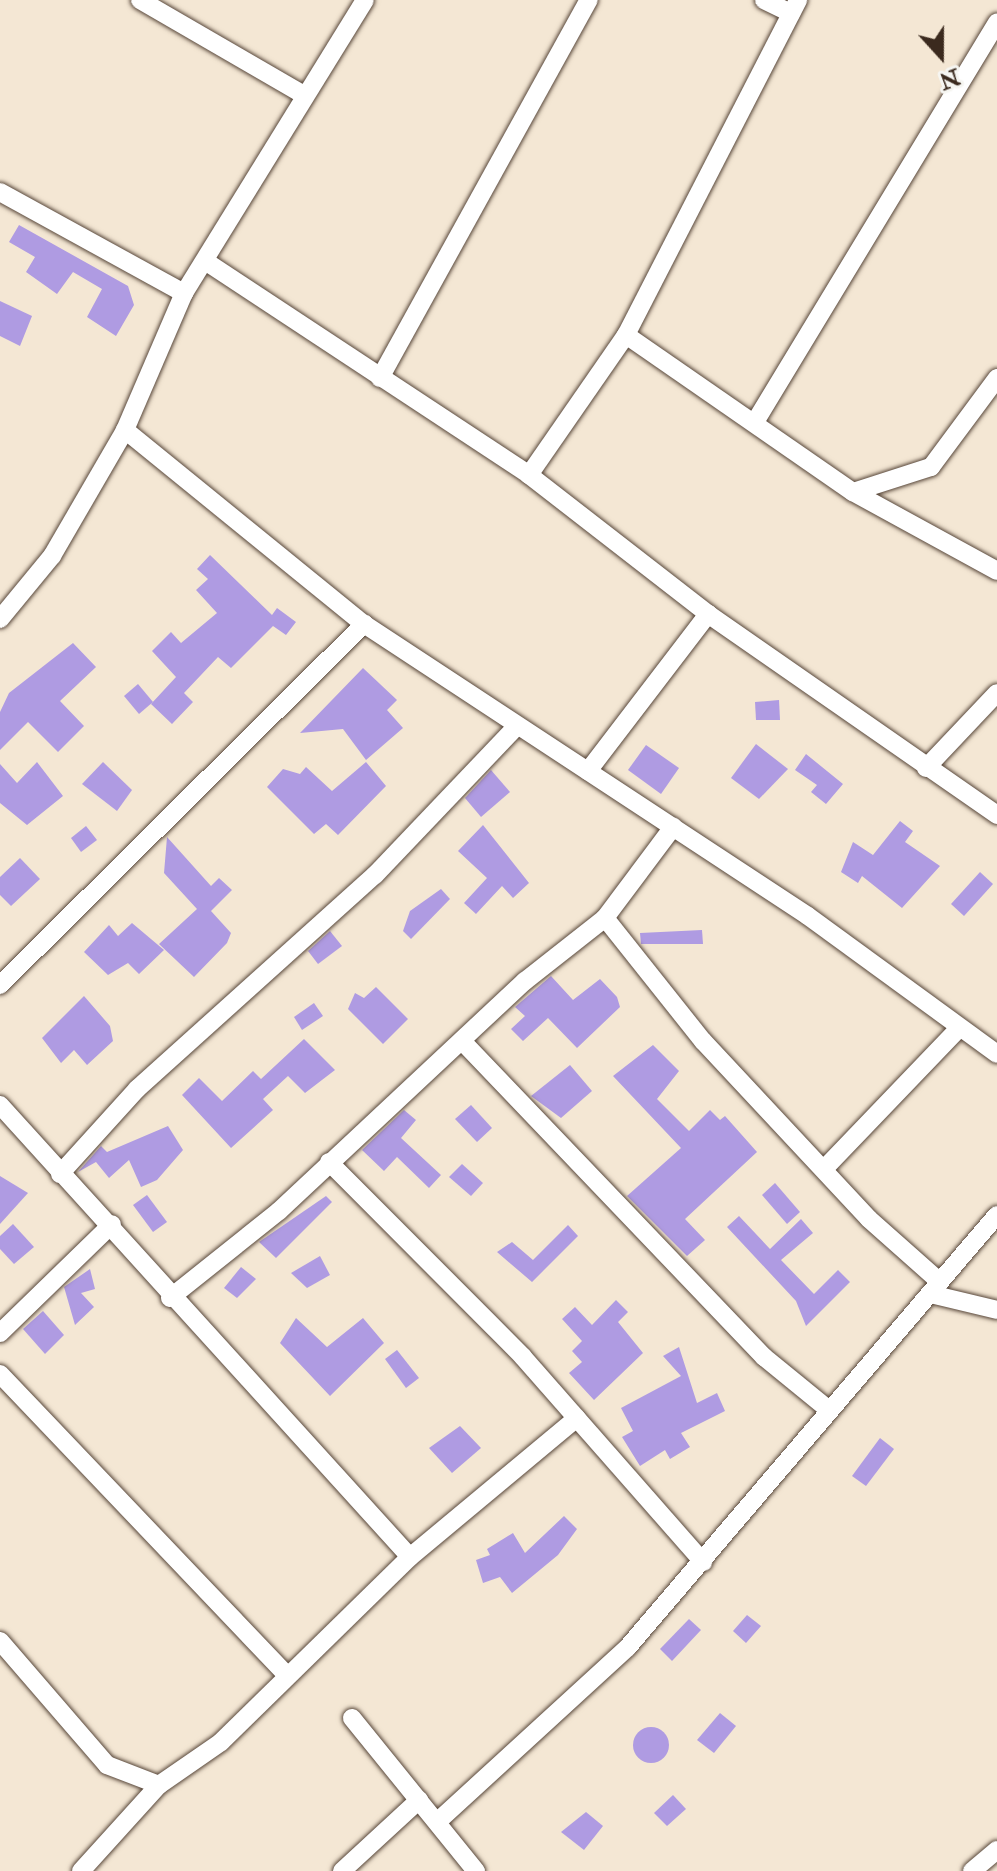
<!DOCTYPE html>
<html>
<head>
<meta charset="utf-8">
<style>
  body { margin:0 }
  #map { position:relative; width:997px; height:1871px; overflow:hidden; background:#f4e7d4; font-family:"IM FELL Double Pica",serif }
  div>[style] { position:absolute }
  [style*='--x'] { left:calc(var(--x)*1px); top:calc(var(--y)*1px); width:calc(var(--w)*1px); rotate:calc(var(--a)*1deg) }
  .building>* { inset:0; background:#af9be2 }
  .round { border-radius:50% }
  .roads { filter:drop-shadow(0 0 2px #574639) drop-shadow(0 0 2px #574639) }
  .minor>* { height:18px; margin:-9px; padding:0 9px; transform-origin:9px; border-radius:9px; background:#fff }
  span { translate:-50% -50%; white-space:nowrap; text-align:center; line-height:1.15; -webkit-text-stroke:8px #f6f6f2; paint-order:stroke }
  .north { position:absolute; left:901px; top:16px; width:80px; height:80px; -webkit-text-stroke:6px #f6f6f2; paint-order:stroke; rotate:159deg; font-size:22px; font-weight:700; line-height:32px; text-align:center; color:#3b2a1e }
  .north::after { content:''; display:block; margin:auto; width:28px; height:36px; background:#3b2a1e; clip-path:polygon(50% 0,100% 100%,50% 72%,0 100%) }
</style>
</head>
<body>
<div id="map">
  <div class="building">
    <div style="clip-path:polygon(19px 225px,128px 286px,134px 305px,116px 336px,87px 317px,102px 289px,73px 272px,57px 294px,26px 272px,35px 257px,9px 242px)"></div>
    <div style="clip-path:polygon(0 301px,32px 316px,20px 346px,0 336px)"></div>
    <div style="clip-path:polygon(210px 555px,272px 615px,277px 608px,296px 622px,286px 635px,273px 626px,231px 668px,218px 657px,184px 693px,193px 702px,172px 724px,151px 704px,176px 677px,152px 651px,171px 632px,181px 643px,217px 613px,196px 590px,208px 579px,197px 569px)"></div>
    <div style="clip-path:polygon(73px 643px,96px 667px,60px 701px,84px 726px,58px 752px,28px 722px,0 750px,0 712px,9px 693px)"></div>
    <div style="clip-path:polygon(363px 668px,397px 700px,387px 710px,403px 728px,366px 760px,343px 729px,300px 733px)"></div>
    <div style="clip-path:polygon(138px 684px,153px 702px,139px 714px,124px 696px)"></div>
    <div style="clip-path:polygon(779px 700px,780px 720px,756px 720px,755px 702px)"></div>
    <div style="clip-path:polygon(756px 744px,788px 769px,759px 799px,731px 778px)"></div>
    <div style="clip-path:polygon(646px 745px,679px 768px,661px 794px,628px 770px)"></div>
    <div style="clip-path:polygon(806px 754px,843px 784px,826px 804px,811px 792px,817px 785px,795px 770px)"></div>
    <div style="clip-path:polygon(37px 762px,63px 796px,27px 825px,0 803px,0 764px,17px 783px)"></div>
    <div style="clip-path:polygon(103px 762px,132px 790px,117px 811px,82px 784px)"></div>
    <div style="clip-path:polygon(366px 762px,386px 786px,338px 835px,326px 824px,314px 834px,267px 787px,283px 769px,300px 774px,306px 767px,332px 791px)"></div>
    <div style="clip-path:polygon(491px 770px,510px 792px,481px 817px,465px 798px)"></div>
    <div style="clip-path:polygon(900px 821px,913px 831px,905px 842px,940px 866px,902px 908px,862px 876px,858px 883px,841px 872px,853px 842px,873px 855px)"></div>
    <div style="clip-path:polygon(483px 825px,529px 883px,513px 898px,502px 886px,476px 914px,464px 903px,487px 878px,458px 851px)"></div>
    <div style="clip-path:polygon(86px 826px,97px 840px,81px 852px,71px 838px)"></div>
    <div style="clip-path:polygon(167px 837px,211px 886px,219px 878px,232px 890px,211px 911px,231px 933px,227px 943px,194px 977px,159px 944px,197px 909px,164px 873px)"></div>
    <div style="clip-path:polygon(20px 858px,40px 879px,11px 906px,0 895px,0 877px)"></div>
    <div style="clip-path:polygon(980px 872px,993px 884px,964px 916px,951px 904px)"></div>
    <div style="clip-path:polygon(441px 889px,450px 899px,411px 939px,403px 931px,410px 911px)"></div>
    <div style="clip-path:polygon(132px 923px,164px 950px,139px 974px,128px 963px,108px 975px,84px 952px,109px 925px,118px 936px)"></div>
    <div style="clip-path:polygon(702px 930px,703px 944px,641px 944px,640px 933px)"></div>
    <div style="clip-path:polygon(330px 931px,342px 946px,318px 964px,308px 951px)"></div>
    <div style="clip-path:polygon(551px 976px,573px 1000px,600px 979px,617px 997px,620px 1007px,577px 1048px,548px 1018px,523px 1041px,511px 1029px,525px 1016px,515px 1007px)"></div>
    <div style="clip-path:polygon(376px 987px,408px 1019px,383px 1044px,348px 1009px,355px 993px,364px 998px)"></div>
    <div style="clip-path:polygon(84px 996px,110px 1026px,113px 1041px,87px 1065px,74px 1050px,61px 1063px,42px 1038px)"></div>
    <div style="clip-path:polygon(314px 1003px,323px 1016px,302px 1030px,294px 1017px)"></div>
    <div style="clip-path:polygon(304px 1039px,335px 1070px,305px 1093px,288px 1076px,263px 1099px,273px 1110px,231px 1148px,182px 1095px,199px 1078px,222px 1101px,253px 1071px,261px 1079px)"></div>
    <div style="clip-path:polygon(653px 1045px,679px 1071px,657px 1099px,689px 1131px,710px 1110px,720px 1120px,725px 1116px,757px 1152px,685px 1219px,705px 1240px,687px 1256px,627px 1196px,681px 1148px,613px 1076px)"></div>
    <div style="clip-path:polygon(570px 1065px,592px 1091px,561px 1118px,531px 1096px)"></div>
    <div style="clip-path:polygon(471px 1105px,492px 1128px,477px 1142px,455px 1119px)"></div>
    <div style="clip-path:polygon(404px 1110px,416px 1120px,401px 1138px,441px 1175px,429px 1188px,397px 1157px,384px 1171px,362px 1150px)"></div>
    <div style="clip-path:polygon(168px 1126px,183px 1150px,157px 1180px,141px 1187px,129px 1160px,109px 1178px,96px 1162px,78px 1172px,101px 1146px,107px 1152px)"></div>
    <div style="clip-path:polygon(462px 1164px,483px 1183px,471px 1196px,449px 1177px)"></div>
    <div style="clip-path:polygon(0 1176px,28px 1193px,0 1224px)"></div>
    <div style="clip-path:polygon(775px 1183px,800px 1212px,787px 1224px,762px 1195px)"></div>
    <div style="clip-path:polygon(147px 1195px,167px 1222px,153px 1232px,133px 1205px)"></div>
    <div style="clip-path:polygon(326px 1196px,332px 1202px,276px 1258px,259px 1242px)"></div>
    <div style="clip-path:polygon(739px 1216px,770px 1249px,801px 1219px,813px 1233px,781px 1260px,814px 1294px,838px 1270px,850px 1282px,806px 1326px,796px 1301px,727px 1227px)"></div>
    <div style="clip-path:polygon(13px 1224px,34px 1247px,14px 1264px,0 1249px,0 1236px)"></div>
    <div style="clip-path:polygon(568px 1225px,578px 1236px,532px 1282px,497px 1252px,512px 1242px,533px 1260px)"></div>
    <div style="clip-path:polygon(320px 1256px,330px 1275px,307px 1288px,291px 1273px)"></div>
    <div style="clip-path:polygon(241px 1267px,256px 1279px,237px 1298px,224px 1288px)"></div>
    <div style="clip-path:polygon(90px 1269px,95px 1289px,81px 1293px,94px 1307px,75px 1325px,64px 1287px)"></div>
    <div style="clip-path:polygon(616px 1300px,628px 1312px,618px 1322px,643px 1353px,594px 1400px,569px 1373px,582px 1362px,572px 1351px,582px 1341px,562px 1319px,575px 1307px,592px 1325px)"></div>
    <div style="clip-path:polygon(43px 1311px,64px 1335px,45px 1354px,23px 1329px)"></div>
    <div style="clip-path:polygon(296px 1318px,327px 1347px,363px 1318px,384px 1343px,330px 1396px,280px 1343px)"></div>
    <div style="clip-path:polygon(679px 1347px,697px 1403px,717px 1393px,725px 1411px,681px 1433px,690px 1447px,670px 1459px,665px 1450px,640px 1466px,622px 1437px,633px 1431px,621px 1408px,681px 1376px,663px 1356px)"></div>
    <div style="clip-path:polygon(397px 1350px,419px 1378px,406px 1388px,385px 1359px)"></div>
    <div style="clip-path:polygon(460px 1426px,481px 1448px,452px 1473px,429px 1448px)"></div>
    <div style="clip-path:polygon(880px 1438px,894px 1449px,866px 1486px,852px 1476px)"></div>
    <div style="clip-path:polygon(564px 1516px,577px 1529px,558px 1555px,512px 1593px,500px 1577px,483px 1583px,476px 1560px,490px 1555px,487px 1549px,513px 1533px,525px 1553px)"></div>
    <div style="clip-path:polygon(747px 1615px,761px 1626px,746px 1643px,733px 1631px)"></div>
    <div style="clip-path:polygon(689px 1619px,701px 1630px,672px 1661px,660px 1649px)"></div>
    <div style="clip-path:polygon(720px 1713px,736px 1726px,714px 1753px,697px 1740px)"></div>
    <div class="round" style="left:633px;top:1727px;width:36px;height:36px"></div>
    <div style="clip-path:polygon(673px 1795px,686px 1809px,667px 1826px,654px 1813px)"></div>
    <div style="clip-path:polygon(586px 1812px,603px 1826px,584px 1850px,561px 1832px)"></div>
  </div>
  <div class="roads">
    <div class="minor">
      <div style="--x:140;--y:0;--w:190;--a:30.1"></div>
      <div style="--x:764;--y:0;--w:30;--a:26"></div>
      <div style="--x:0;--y:192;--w:210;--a:28.8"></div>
      <div style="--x:205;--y:261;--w:388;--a:33.4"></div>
      <div style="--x:529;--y:475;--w:227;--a:37.8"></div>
      <div style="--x:708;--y:614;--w:352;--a:34.8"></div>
      <div style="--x:626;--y:335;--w:276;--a:34.7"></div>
      <div style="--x:853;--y:492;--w:164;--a:28.7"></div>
      <div style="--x:380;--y:378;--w:432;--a:-61.1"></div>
      <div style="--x:755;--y:422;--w:467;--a:-58.8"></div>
      <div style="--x:125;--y:430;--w:308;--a:39.1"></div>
      <div style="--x:364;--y:624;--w:531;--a:33.33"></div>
      <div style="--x:808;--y:916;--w:234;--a:36.1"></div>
      <div style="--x:529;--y:475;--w:170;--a:-55.3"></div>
      <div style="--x:626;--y:335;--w:377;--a:-62.8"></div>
      <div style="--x:853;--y:492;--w:82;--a:-17.8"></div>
      <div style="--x:931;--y:467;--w:111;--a:-53.4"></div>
      <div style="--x:0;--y:619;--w:82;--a:-50.5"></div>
      <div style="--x:52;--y:556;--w:146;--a:-59.9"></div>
      <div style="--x:125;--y:430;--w:149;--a:-66.7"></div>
      <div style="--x:184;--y:293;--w:344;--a:-58.3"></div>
      <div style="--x:926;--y:768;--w:103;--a:-46.6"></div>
      <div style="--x:588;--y:771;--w:198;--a:-52.6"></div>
      <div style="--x:605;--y:918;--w:157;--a:51.5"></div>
      <div style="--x:703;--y:1041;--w:243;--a:47"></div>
      <div style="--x:869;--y:1219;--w:95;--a:41.6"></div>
      <div style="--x:0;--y:985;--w:513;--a:-44.76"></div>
      <div style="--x:463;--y:1042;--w:436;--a:46.3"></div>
      <div style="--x:764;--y:1357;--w:84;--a:39.2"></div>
      <div style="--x:0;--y:1105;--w:610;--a:47.79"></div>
      <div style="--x:329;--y:1162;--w:275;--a:45.1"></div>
      <div style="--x:523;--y:1357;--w:273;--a:48.7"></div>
      <div style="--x:824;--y:1169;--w:195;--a:-46.2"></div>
      <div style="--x:60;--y:1174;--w:115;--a:-47.8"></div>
      <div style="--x:137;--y:1089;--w:320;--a:-42"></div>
      <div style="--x:375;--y:875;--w:203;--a:-46.4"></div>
      <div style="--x:931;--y:1294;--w:68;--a:13.6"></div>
      <div style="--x:170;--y:1298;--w:139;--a:-38.6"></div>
      <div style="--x:279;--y:1211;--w:337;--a:-43.1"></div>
      <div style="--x:525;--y:981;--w:102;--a:-38.2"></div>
      <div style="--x:605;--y:918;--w:114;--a:-53.2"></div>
      <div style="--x:0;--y:1333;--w:156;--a:-44.2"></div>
      <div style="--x:0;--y:1374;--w:414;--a:46.4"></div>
      <div style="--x:0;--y:1641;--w:164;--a:49.2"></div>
      <div style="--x:107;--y:1765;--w:56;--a:21"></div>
      <div style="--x:352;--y:1718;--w:197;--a:51"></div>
      <div style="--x:437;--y:1822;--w:259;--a:-42.5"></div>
      <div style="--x:628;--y:1647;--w:568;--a:-49.5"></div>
      <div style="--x:81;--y:1871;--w:116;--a:-47.8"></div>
      <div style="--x:159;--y:1785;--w:75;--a:-34.7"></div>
      <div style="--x:221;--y:1742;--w:264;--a:-44.4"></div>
      <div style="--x:410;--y:1557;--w:217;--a:-39.8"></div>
      <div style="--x:342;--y:1871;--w:105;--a:-42.7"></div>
      <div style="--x:972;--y:1871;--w:33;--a:-40"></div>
    </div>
  </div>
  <div class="north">N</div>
</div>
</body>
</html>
